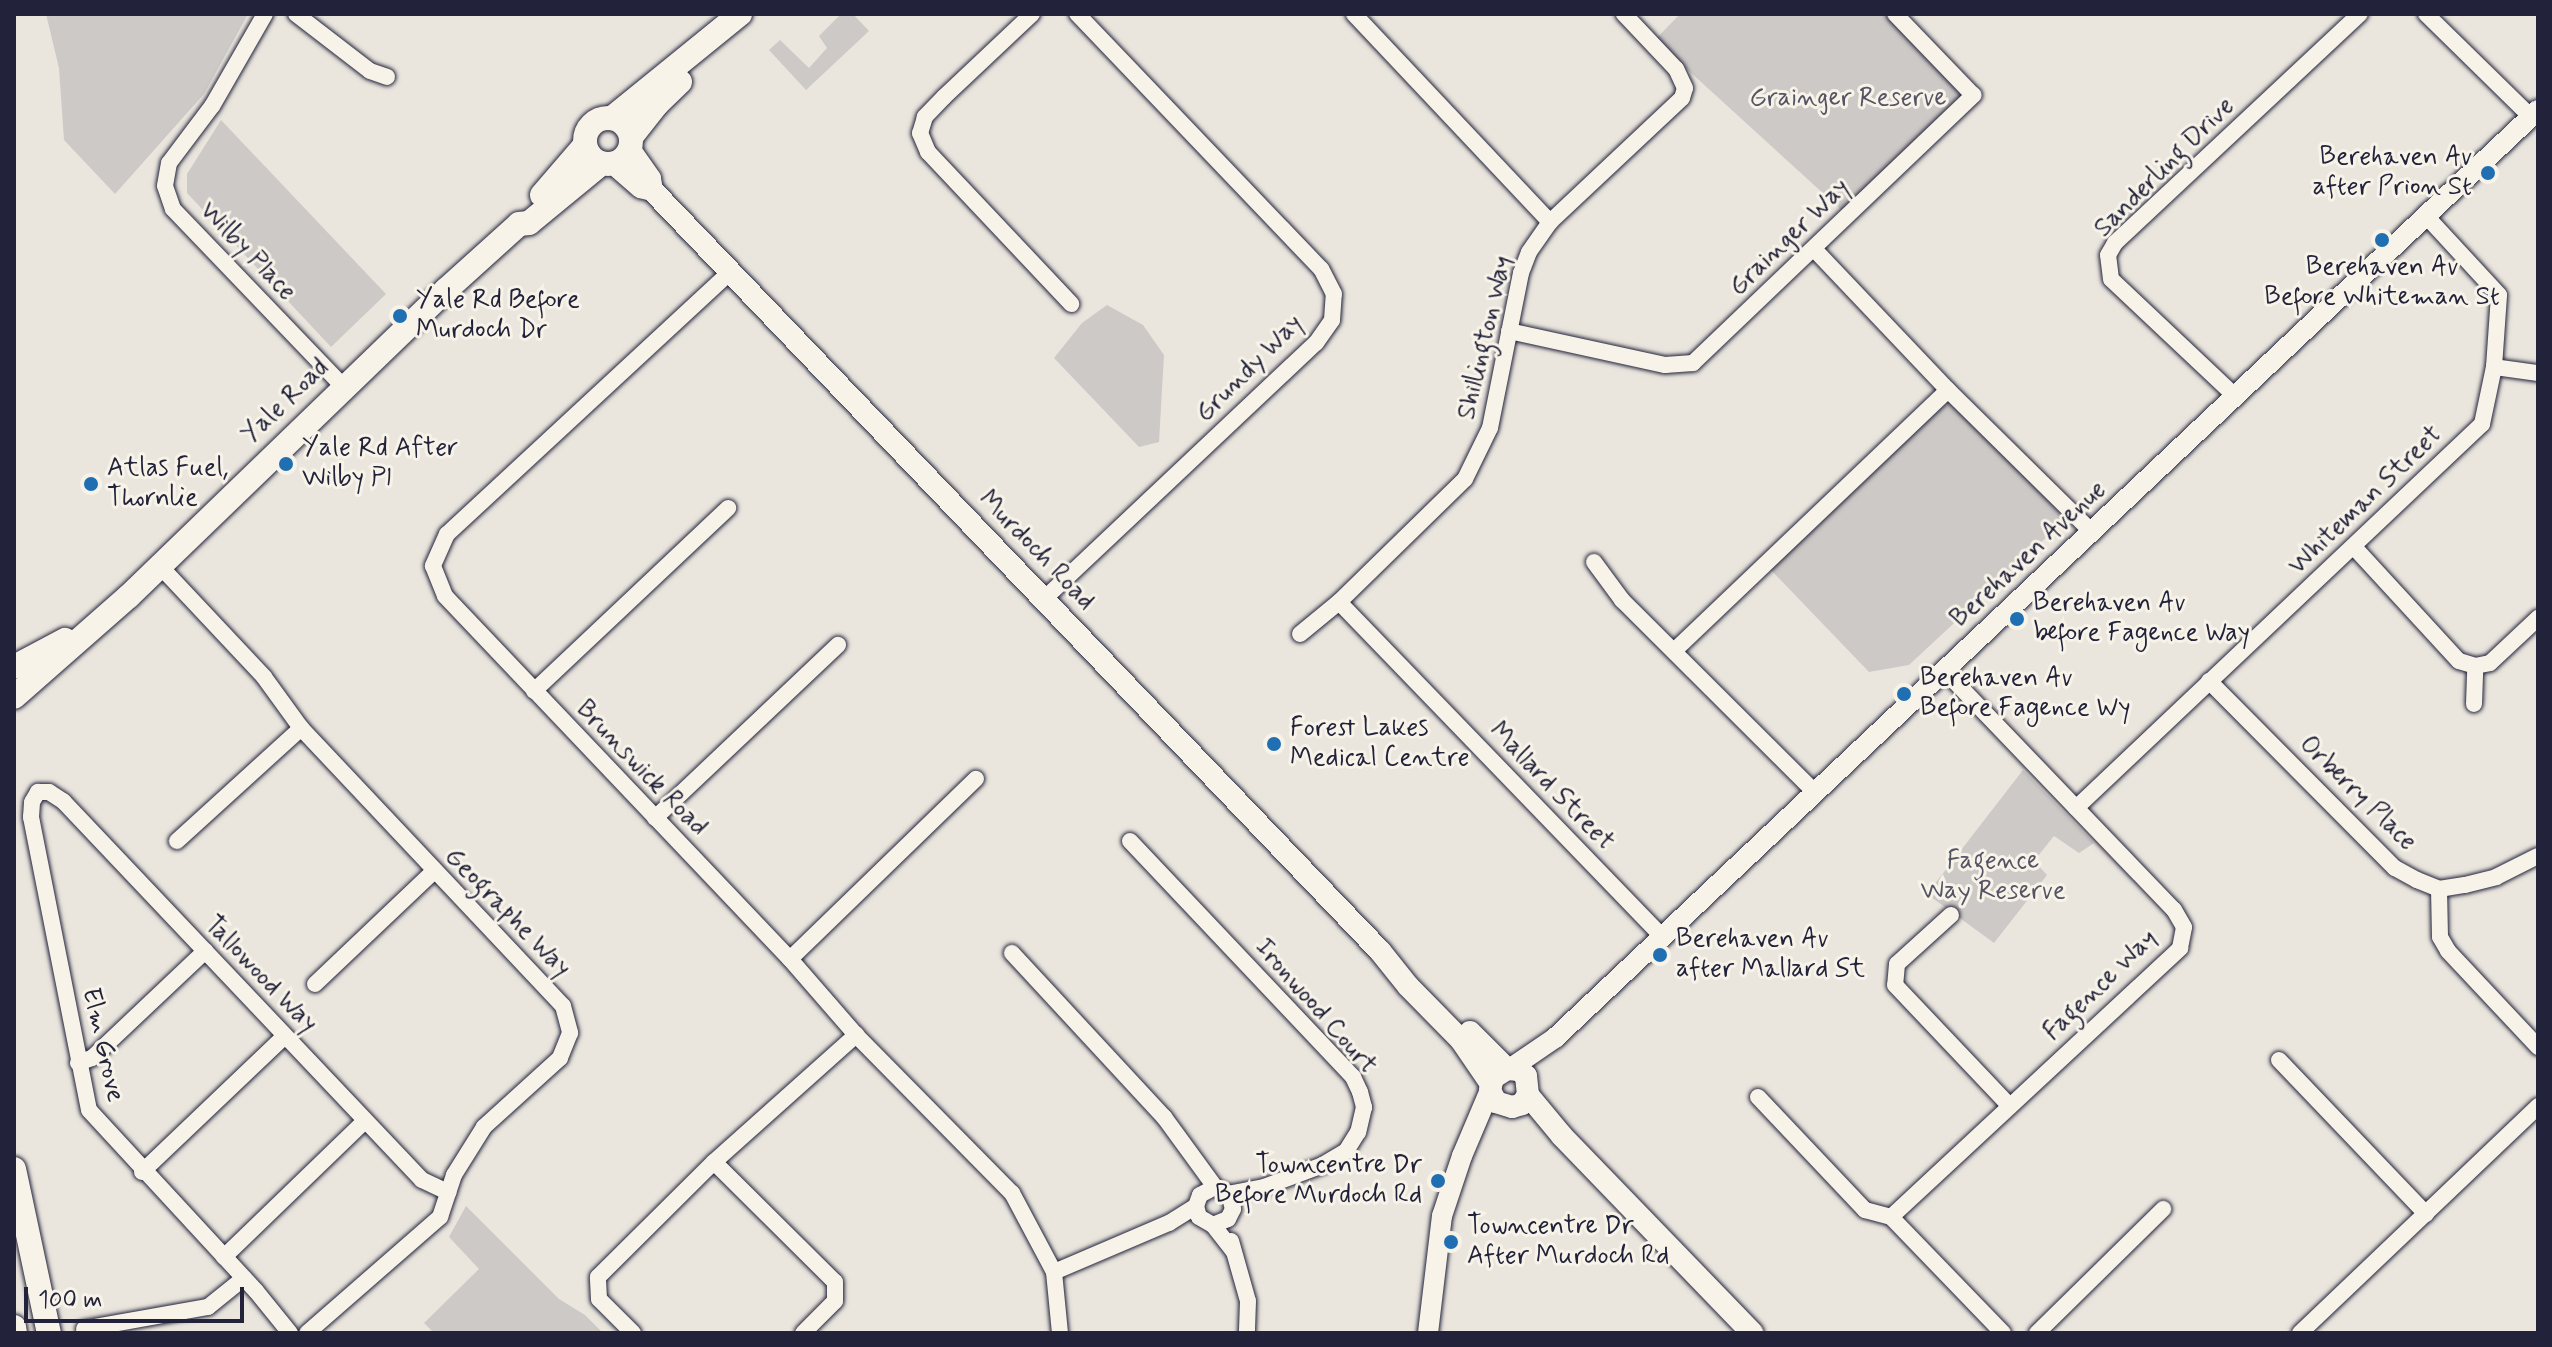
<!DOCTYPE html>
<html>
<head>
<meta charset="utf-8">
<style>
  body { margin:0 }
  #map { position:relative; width:2552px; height:1347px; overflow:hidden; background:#eae6de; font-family:Mynerve,sans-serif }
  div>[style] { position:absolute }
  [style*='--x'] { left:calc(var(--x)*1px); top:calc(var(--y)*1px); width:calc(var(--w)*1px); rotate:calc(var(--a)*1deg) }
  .green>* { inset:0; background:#cdc9c6 }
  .roads { filter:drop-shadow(0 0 2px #22223b) drop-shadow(0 0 2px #22223b) }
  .minor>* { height:16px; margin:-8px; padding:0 8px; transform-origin:8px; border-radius:8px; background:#f7f3e8 }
  .tertiary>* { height:20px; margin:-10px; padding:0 10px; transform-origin:10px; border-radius:10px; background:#f7f3e8 }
  .secondary>* { height:22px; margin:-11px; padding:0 11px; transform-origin:11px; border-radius:11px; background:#f7f3e8 }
  .primary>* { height:24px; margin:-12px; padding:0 12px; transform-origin:12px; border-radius:12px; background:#f7f3e8 }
  .primary>.ring { margin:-12px; padding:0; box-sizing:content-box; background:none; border:24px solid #f7f3e8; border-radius:50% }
  .dots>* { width:22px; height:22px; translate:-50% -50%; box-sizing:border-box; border:4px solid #f7f3e8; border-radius:50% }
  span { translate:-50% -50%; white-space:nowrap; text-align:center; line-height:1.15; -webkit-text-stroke:6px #f7f3e8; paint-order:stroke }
  .park-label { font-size:26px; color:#555465 }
  .poi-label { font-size:26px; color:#22223b }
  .right { translate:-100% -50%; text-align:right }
  .left { translate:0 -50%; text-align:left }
  .street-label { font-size:26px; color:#22223b }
  .frame { position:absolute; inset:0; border:16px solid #22223b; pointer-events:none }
  .scale { position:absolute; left:24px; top:1287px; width:220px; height:36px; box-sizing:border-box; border:4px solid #22223b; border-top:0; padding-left:10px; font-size:24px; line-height:28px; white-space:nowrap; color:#22223b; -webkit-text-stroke:6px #f7f3e8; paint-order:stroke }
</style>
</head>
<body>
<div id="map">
  <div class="green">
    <div style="clip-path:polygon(46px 14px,248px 14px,204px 94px,115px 194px,64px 140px,59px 68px)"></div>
    <div style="clip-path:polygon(841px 14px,853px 14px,869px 31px,806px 90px,769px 50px,780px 40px,809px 68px,827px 48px,819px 36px)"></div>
    <div style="clip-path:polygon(1680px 14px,1895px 14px,1973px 95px,1848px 216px,1655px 40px)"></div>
    <div style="clip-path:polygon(221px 120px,386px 294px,331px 347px,187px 193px,187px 174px)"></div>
    <div style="clip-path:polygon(1107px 305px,1143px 325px,1164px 355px,1159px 442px,1139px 447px,1054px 358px,1082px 323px)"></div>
    <div style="clip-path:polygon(1962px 404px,2056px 505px,2064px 521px,1909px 665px,1869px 672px,1770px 569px,1941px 406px)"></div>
    <div style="clip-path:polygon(2023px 770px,2094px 843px,2079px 853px,2054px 836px,2034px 861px,2047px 875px,1994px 943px,1927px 894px)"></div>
    <div style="clip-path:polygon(466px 1206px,559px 1299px,585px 1315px,603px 1333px,434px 1333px,424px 1323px,479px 1269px,449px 1237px)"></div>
  </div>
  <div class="roads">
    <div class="minor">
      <div style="--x:265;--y:14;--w:106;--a:119.9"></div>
      <div style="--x:212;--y:106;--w:71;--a:127"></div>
      <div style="--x:169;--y:163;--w:23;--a:100"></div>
      <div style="--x:165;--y:186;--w:24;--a:71"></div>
      <div style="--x:173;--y:209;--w:245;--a:46.2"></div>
      <div style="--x:296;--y:14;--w:93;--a:37.6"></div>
      <div style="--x:370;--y:71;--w:18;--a:19"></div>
      <div style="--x:1032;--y:14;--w:121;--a:136.7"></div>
      <div style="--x:944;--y:97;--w:28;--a:134"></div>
      <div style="--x:925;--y:117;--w:17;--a:107"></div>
      <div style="--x:920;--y:133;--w:21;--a:67"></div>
      <div style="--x:928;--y:152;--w:209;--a:46.7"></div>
      <div style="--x:1354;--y:14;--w:286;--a:46.7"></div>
      <div style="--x:2426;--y:14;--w:147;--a:44.4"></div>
      <div style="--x:1815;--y:250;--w:193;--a:46.5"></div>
      <div style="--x:1948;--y:390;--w:202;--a:44.6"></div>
      <div style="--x:729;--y:273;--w:384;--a:137.2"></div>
      <div style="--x:447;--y:534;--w:35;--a:114"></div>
      <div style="--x:433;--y:566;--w:32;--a:68"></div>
      <div style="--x:445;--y:596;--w:501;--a:46.46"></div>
      <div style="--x:790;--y:959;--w:101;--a:49"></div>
      <div style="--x:856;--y:1035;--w:222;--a:45.4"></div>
      <div style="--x:1012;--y:1193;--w:89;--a:62"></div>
      <div style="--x:1054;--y:1272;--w:61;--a:84.4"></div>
      <div style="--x:1509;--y:331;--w:160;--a:12.3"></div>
      <div style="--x:1665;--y:365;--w:28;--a:-4"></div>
      <div style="--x:1693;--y:363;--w:388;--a:-43.7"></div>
      <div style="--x:1973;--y:95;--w:112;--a:-133.9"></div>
      <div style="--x:2494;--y:367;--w:44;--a:7.8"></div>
      <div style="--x:2235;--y:396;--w:170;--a:-136.7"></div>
      <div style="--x:2111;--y:279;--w:24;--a:-97"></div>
      <div style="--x:2108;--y:255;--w:14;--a:-60"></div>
      <div style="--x:2115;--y:243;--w:335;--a:-43.1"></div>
      <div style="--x:2354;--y:547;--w:155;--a:47.4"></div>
      <div style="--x:2459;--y:661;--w:17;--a:17"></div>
      <div style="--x:2475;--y:666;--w:15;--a:-11"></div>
      <div style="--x:2490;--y:663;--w:66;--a:-43.2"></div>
      <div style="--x:1594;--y:562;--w:47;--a:53.6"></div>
      <div style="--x:1622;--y:600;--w:272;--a:44.9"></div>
      <div style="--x:159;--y:565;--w:154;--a:46.8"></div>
      <div style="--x:264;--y:677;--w:63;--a:54"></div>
      <div style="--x:301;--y:728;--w:382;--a:46.7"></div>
      <div style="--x:563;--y:1006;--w:28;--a:75"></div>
      <div style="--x:570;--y:1033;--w:27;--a:112"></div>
      <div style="--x:560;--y:1058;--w:103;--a:137.8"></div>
      <div style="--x:484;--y:1127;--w:57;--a:122"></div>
      <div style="--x:454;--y:1175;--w:44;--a:108.4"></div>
      <div style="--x:440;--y:1217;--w:176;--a:138.9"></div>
      <div style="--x:1044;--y:599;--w:374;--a:-43.3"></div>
      <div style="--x:1316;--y:343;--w:28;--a:-55"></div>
      <div style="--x:1332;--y:320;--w:26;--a:-86"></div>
      <div style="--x:1334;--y:294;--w:28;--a:-117"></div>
      <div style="--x:1321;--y:269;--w:353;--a:-133.7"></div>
      <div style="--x:1339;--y:602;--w:464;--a:46"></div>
      <div style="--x:1300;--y:634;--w:50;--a:-39.4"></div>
      <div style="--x:1339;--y:602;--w:176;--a:-44.3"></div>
      <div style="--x:1465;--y:479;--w:57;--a:-63.9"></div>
      <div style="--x:1490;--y:428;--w:158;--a:-78.7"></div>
      <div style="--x:1521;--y:273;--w:22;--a:-69"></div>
      <div style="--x:1529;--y:252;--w:37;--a:-55"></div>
      <div style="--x:1550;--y:222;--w:181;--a:-43.2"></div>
      <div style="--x:1682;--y:98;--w:10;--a:-73"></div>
      <div style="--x:1685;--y:88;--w:21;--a:-115"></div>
      <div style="--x:1676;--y:69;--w:76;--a:-133.4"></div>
      <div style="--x:1674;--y:651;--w:378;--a:-43.6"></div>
      <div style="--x:2209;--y:681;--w:264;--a:45.2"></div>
      <div style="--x:2395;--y:868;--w:25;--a:29"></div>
      <div style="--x:2417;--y:880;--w:24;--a:22"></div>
      <div style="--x:2439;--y:889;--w:26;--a:-9"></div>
      <div style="--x:2465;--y:885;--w:32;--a:-14"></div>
      <div style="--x:2496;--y:877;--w:47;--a:-26.6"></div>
      <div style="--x:534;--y:691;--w:267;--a:-43.3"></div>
      <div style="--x:2474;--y:704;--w:38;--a:-88"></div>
      <div style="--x:2076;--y:808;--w:559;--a:-43.4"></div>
      <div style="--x:2482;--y:424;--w:58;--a:-78.1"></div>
      <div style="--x:2494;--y:367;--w:72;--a:-86"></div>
      <div style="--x:2499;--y:295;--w:108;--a:-132.7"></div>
      <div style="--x:655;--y:818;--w:252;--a:-43.4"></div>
      <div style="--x:177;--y:841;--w:168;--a:-42.3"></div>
      <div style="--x:1130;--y:841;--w:325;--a:46.6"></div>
      <div style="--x:1353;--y:1077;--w:17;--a:65"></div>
      <div style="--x:1360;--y:1092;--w:16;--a:75"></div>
      <div style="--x:1364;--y:1107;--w:26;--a:103"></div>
      <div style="--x:1358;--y:1132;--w:22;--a:122"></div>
      <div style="--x:1346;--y:1151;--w:27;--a:149"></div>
      <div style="--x:1323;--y:1165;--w:63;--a:159.6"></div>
      <div style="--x:1264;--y:1187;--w:36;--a:169"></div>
      <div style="--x:2439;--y:889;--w:48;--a:88.8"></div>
      <div style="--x:2440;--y:937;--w:16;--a:60"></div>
      <div style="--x:2448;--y:951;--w:132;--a:46.8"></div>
      <div style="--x:1951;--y:915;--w:73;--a:137.8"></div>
      <div style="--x:1897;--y:964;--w:21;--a:95"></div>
      <div style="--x:1895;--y:985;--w:167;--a:46.5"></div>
      <div style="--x:1012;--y:953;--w:224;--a:47.2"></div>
      <div style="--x:1164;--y:1117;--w:87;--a:53.9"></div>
      <div style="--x:790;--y:959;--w:259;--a:-44.1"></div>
      <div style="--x:315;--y:984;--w:164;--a:-43.5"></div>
      <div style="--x:2279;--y:1060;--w:213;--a:46.3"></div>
      <div style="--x:78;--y:1063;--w:15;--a:-20"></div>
      <div style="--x:92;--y:1058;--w:156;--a:-43.4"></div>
      <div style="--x:1758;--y:1097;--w:156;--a:46.6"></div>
      <div style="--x:1865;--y:1210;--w:27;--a:15"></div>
      <div style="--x:1891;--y:1217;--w:161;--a:46"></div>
      <div style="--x:714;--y:1162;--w:170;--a:44.8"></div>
      <div style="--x:835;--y:1282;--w:19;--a:90"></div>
      <div style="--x:835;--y:1301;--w:45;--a:135"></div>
      <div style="--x:142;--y:1172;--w:197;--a:-43.6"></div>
      <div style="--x:1891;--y:1217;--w:395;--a:-42.9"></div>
      <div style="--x:2180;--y:948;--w:21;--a:-79"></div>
      <div style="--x:2184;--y:927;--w:20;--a:-120"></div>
      <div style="--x:2174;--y:910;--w:332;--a:-133.8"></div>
      <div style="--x:1213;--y:1225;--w:16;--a:-22"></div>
      <div style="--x:1228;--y:1219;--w:11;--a:-63"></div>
      <div style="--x:1233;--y:1209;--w:16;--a:-105"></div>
      <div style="--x:1229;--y:1194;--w:16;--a:-153"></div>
      <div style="--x:1215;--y:1187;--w:17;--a:152"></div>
      <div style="--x:1200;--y:1195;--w:12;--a:110"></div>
      <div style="--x:1196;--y:1206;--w:11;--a:75"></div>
      <div style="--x:1199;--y:1217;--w:16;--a:30"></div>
      <div style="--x:1213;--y:1225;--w:33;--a:52"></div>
      <div style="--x:1231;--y:1241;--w:62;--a:74.2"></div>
      <div style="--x:1248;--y:1301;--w:32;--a:92"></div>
      <div style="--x:224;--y:1257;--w:196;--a:-44"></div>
      <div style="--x:1054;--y:1272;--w:125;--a:-23.1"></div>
      <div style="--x:1169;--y:1223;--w:32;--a:-32"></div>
      <div style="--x:84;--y:1329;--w:126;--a:-10.1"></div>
      <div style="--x:208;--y:1307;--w:46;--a:-38.9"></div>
      <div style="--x:290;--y:1333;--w:54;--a:-129"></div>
      <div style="--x:256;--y:1291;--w:246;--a:-132.7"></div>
      <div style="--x:89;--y:1110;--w:299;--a:-101.2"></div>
      <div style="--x:31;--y:817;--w:15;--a:-86"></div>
      <div style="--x:32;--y:802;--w:12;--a:-59"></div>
      <div style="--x:38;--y:792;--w:11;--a:0"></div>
      <div style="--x:49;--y:792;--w:17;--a:33"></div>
      <div style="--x:63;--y:801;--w:522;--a:46.55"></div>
      <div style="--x:422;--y:1180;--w:29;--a:25"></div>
      <div style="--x:633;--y:1333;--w:48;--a:-135"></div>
      <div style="--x:599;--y:1299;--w:22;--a:-93"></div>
      <div style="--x:598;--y:1277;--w:163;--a:-44.8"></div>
      <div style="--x:714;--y:1162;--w:191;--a:-41.8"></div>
      <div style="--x:2037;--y:1333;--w:177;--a:-44.5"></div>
      <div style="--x:2300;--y:1333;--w:329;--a:-43.6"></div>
    </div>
    <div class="tertiary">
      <div style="--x:1511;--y:1068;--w:53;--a:-34.3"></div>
      <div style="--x:1555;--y:1038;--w:1352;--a:-43.35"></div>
      <div style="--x:1428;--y:1333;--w:118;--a:-83.2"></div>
      <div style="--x:1442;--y:1216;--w:63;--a:-71.6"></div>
      <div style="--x:1462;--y:1156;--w:72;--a:-67"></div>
    </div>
    <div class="secondary">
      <div style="--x:630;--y:150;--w:35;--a:55"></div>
      <div style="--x:650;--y:179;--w:11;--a:80"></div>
      <div style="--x:652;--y:190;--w:1053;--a:46.27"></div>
      <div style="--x:1380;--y:951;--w:45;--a:51.3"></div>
      <div style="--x:1408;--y:986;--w:76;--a:45.5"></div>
      <div style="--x:1461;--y:1040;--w:53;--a:55.7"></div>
      <div style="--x:613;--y:163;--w:37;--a:41"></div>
      <div style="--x:641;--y:187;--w:11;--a:15"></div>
      <div style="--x:1470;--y:1032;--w:52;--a:45"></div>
      <div style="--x:1507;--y:1069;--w:12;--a:5"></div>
      <div style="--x:1519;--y:1070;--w:9;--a:41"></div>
      <div style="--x:1526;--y:1076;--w:19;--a:84"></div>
      <div style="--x:1528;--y:1095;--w:11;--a:124"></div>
      <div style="--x:1522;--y:1104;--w:10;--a:163"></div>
      <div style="--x:1512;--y:1107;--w:17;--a:-163"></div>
      <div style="--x:1496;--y:1102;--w:13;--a:-117"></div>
      <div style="--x:1490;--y:1090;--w:12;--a:-76"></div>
      <div style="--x:1493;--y:1078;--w:17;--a:-33"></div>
      <div style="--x:1528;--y:1095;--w:53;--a:50.3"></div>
      <div style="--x:1562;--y:1136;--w:274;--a:46"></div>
    </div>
    <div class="primary">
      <div class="ring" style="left:585px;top:118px;width:22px;height:22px"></div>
      <div style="--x:612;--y:118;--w:165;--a:-39.1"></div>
      <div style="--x:631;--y:137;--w:42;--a:-51.8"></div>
      <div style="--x:657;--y:104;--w:32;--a:-44"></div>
      <div style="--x:542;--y:195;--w:66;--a:-49.3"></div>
      <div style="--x:14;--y:667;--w:58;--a:-27.9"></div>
      <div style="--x:14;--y:697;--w:153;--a:-41.3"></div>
      <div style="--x:129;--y:596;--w:441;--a:-44"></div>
      <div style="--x:446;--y:290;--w:98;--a:-42.1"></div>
      <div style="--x:519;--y:224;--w:10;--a:-6"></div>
      <div style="--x:529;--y:223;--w:94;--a:-39.4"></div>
      <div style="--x:14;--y:1169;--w:168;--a:78"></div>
      <div style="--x:14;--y:1327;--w:6;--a:81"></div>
    </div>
  </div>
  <div class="dots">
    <div style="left:2488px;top:173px;background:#1f6fb2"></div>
    <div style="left:2382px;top:240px;background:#1f6fb2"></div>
    <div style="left:400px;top:316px;background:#1f6fb2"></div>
    <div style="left:286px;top:464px;background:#1f6fb2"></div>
    <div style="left:91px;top:484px;background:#1f6fb2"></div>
    <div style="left:2017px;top:619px;background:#1f6fb2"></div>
    <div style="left:1904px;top:694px;background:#1f6fb2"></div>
    <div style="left:1274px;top:744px;background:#1f6fb2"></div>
    <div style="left:1660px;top:955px;background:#1f6fb2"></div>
    <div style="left:1438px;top:1181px;background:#1f6fb2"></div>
    <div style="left:1451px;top:1242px;background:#1f6fb2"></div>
  </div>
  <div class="park-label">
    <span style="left:1848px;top:99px">Grainger Reserve</span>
    <span style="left:1993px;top:877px">Fagence<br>Way Reserve</span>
  </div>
  <div class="poi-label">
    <span class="right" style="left:2472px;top:173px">Berehaven Av<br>after Prion St</span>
    <span style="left:2382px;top:283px">Berehaven Av<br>Before Whiteman St</span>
    <span class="left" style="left:416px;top:316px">Yale Rd Before<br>Murdoch Dr</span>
    <span class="left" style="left:302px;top:464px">Yale Rd After<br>Wilby Pl</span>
    <span class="left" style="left:107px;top:484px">Atlas Fuel,<br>Thornlie</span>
    <span class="left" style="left:2033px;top:619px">Berehaven Av<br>before Fagence Way</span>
    <span class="left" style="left:1920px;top:694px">Berehaven Av<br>Before Fagence Wy</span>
    <span class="left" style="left:1290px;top:744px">Forest Lakes<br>Medical Centre</span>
    <span class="left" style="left:1676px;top:955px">Berehaven Av<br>after Mallard St</span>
    <span class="right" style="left:1422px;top:1181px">Towncentre Dr<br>Before Murdoch Rd</span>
    <span class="left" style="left:1467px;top:1242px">Towncentre Dr<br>After Murdoch Rd</span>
  </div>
  <div class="street-label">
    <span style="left:2165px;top:168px;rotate:-45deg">Sanderling Drive</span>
    <span style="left:1790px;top:238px;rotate:-44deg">Grainger Way</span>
    <span style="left:247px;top:252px;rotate:46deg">Wilby Place</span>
    <span style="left:1486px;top:338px;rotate:-77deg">Shillington Way</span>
    <span style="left:1250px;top:369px;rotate:-45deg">Grundy Way</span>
    <span style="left:286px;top:402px;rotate:-44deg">Yale Road</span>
    <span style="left:2366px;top:501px;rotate:-44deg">Whiteman Street</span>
    <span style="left:1036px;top:551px;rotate:46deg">Murdoch Road</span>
    <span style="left:2029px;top:555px;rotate:-43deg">Berehaven Avenue</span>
    <span style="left:641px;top:769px;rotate:46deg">Brunswick Road</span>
    <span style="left:1551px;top:787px;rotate:46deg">Mallard Street</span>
    <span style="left:2357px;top:794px;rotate:44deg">Orberry Place</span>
    <span style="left:507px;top:913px;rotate:46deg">Geographe Way</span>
    <span style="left:260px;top:975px;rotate:46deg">Tallowood Way</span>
    <span style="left:2101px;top:986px;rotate:-44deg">Fagence Way</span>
    <span style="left:1315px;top:1007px;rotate:49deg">Ironwood Court</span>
    <span style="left:102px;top:1045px;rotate:77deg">Elm Grove</span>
  </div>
  <div class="frame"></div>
  <div class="scale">100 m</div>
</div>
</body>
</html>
